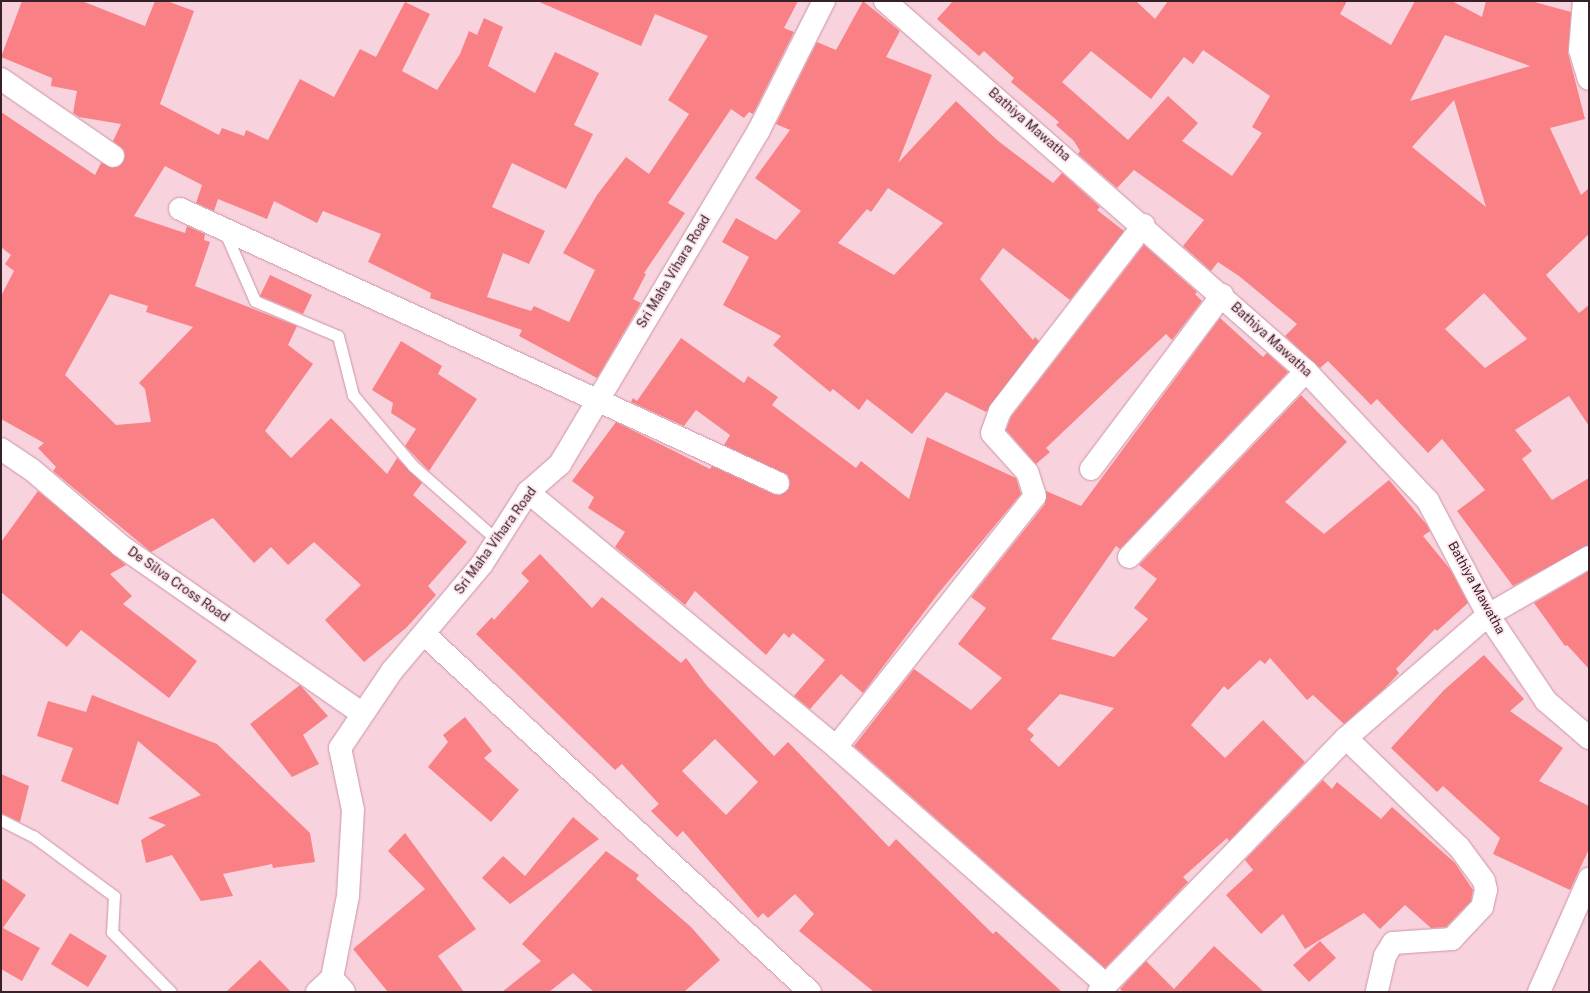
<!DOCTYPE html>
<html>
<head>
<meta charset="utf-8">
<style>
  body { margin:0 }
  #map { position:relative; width:1590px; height:993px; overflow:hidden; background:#f8d3de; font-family:"Public Sans",sans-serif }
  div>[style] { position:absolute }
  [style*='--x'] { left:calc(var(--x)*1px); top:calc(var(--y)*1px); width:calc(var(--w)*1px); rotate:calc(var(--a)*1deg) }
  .building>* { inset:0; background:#f98085 }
  .roads { filter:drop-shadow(0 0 1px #cd95a6) drop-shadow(0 0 1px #cd95a6) }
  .service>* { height:11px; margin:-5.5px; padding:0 5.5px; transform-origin:5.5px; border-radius:5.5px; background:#fff }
  .minor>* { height:22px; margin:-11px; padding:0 11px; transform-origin:11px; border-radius:11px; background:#fff }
  .tertiary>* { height:22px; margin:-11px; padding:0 11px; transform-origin:11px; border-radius:11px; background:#fff }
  span { translate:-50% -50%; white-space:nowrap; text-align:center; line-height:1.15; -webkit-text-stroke:3.5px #fde4eb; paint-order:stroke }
  .street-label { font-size:13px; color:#372128 }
  .frame { position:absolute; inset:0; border:2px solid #372128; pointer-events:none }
</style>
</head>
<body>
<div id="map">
  <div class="building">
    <div style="clip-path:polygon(evenodd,22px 1px,82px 1px,145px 26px,155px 1px,167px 1px,194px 11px,160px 104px,219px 135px,222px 128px,244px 136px,246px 130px,268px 140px,300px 79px,334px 97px,360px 49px,376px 57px,405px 2px,430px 14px,402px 71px,437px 90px,460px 54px,469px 31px,477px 35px,484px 18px,503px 27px,488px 66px,535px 93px,555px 52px,599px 73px,574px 125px,593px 134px,566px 189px,512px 163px,492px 207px,545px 231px,529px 264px,503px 253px,487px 297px,531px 311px,534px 306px,569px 322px,595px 270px,563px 253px,597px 195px,626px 157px,649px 174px,689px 114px,668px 100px,708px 36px,655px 14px,641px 46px,537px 1px,798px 1px,784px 28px,794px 32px,753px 114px,749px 112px,744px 118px,731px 109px,668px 203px,685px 213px,644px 273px,646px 274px,633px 299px,641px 303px,597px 378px,519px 336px,522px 330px,430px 298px,431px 293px,368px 262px,381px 234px,323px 211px,317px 223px,274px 201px,267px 219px,218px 199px,214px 211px,196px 203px,202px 185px,165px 166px,134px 216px,185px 233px,187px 226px,205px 234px,204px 240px,210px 242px,195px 286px,297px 326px,288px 345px,313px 364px,265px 431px,291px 458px,331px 418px,387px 474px,397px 458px,422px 483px,413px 495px,467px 542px,428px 586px,436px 595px,406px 628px,364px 662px,325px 620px,361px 585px,314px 542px,288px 565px,271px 547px,254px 563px,213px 518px,151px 552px,53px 471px,56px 467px,38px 448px,44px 443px,1px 419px,1px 296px,14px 271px,5px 264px,11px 255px,1px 247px,1px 112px,95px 175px,101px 163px,118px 167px,125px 157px,124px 150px,113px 141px,121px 124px,79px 117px,73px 113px,77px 91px,51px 86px,52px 78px,1px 57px,22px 1px,110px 294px,148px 306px,146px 312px,193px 327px,139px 383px,145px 389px,151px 422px,116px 425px,65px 375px,110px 294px)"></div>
    <div style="clip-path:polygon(evenodd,863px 1px,900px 31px,886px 57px,932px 75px,898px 163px,956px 101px,997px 140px,1053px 183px,1062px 173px,1100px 207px,1097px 210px,1124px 231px,1070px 300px,1003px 248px,980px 279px,1033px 340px,1035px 337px,1039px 341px,986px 412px,946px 392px,912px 434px,867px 399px,859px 410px,833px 389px,830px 392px,773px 345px,781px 336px,723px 305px,749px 257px,722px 242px,736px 218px,776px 240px,801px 211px,755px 178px,790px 130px,776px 124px,817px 42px,836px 50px,863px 1px,888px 188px,943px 223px,894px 275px,838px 243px,867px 209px,871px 212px,888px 188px)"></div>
    <div style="clip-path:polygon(evenodd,953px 1px,1136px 1px,1155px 19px,1168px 1px,1347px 1px,1340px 14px,1391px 45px,1415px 1px,1452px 1px,1482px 17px,1486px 1px,1531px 1px,1571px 12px,1568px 53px,1585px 119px,1550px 128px,1581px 195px,1589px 188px,1589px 234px,1546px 275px,1579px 313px,1589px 305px,1589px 426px,1569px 396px,1515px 430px,1532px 451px,1522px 459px,1552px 500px,1589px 478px,1589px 545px,1513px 586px,1457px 511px,1485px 490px,1442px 439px,1428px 453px,1377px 399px,1371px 405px,1328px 361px,1320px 368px,1285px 336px,1297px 324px,1239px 276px,1218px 262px,1211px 271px,1183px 246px,1204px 220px,1134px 170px,1117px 188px,1078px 154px,1080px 151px,1074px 141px,1056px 125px,1059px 122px,1011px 82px,1014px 78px,984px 51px,979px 56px,937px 19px,953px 1px,1445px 35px,1530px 66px,1410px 101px,1445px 35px,953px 1px,1203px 50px,1270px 96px,1252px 127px,1262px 133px,1232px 176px,1182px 141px,1198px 123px,1168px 96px,1128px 140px,1062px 82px,1091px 51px,1151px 99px,1184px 57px,1193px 64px,1203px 50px,953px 1px,1454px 100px,1486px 207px,1412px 147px,1454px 100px,953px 1px,1484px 293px,1527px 339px,1485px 368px,1445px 329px,1484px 293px)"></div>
    <div style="clip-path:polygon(1144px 245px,1197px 292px,1195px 294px,1202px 301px,1172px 340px,1166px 334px,1046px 448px,1050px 452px,1036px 464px,1006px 430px,1011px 417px)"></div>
    <div style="clip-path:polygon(270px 275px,312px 295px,303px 314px,260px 296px)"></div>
    <div style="clip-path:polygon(evenodd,1220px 318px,1263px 357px,1267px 353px,1288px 372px,1120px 549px,1116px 546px,1051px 639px,1114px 657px,1148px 619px,1134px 608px,1157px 579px,1139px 565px,1301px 395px,1347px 442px,1285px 502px,1324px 534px,1389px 480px,1427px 525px,1430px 531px,1423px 536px,1450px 569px,1468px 603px,1437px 631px,1435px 629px,1396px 669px,1399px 673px,1385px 688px,1344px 724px,1313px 695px,1307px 700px,1270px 658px,1265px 664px,1260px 660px,1228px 690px,1224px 686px,1191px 725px,1225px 758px,1263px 720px,1305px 762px,1229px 841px,1227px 838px,1183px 877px,1188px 882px,1105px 968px,854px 746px,914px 669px,971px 710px,1002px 678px,958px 644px,986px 608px,971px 597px,1045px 504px,1046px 491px,1081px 506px,1220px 318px,1060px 694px,1114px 708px,1059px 767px,1030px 740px,1034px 735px,1027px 729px,1060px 694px)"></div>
    <div style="clip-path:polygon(681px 338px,744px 383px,748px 376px,778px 397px,772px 405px,856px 468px,861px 461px,909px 499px,927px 437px,1016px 478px,1021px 494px,937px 595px,863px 693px,841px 674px,810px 709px,794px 696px,825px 660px,793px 633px,789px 638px,784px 633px,766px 655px,695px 591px,685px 605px,615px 547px,625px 532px,588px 508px,594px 497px,572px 481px,616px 422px,710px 469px,712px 466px,773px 494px,780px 495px,789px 489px,788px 475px,724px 445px,730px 435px,696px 410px,684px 426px,631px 402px,633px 398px,637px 401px)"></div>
    <div style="clip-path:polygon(401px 341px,442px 366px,438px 374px,477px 399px,429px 471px,405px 446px,416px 429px,391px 413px,393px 403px,372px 390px)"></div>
    <div style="clip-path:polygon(38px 491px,126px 565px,110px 574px,132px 596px,123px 604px,197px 661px,169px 698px,81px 630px,67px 647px,1px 592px,1px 542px)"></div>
    <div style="clip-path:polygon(evenodd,540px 554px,592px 608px,602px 597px,681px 663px,686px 658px,707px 686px,774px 756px,788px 742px,889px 847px,896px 839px,993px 934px,996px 931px,1062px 992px,874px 992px,799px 931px,814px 914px,795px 894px,768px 918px,763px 913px,758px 918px,683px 831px,677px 837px,651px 811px,659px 804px,622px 764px,615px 770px,476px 634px,492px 617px,494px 620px,529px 581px,521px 573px,540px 554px,715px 739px,758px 782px,726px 815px,682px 771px,715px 739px)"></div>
    <div style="clip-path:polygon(1589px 571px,1589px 669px,1567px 645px,1565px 646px,1534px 603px)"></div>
    <div style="clip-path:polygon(1484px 655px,1524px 699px,1510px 711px,1563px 748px,1539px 781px,1589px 806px,1589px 849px,1570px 890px,1493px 854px,1500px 838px,1443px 786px,1437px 792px,1391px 748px,1444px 690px)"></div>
    <div style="clip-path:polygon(300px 685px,328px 716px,303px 735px,319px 764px,292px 777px,250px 724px)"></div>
    <div style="clip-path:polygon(92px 695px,217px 744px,310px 833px,315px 862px,273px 868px,272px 864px,223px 874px,233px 896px,201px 901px,172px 855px,146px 863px,141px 840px,166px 825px,148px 818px,201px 795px,138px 741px,118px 805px,61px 781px,73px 748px,37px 736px,48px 701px,86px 712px)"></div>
    <div style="clip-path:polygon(465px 717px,492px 751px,484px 758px,519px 790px,491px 822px,428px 767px,448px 742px,443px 735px)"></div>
    <div style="clip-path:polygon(1px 774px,29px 786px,20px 822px,1px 813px)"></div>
    <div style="clip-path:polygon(1323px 780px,1332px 789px,1337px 782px,1381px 819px,1392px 807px,1455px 863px,1473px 890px,1471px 901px,1446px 927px,1431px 928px,1405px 905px,1380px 929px,1364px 913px,1305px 949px,1283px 914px,1261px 934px,1226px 895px,1253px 870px,1245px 860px)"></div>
    <div style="clip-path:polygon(573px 817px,599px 839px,510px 904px,482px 878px,503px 856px,525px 876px)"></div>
    <div style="clip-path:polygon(405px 833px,476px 929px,438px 956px,464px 992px,388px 992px,353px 949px,425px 889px,388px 851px)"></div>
    <div style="clip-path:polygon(606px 851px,639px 875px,636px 879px,691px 927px,720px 960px,684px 992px,594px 992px,573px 973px,549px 992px,502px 992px,541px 961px,522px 944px)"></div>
    <div style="clip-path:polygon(1px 878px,26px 895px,3px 928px,40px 948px,22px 981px,1px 969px)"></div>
    <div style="clip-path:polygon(70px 933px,107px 956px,88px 987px,51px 964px)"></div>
    <div style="clip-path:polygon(1320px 941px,1336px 958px,1309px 982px,1293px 965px)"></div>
    <div style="clip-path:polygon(1214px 946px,1264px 992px,1123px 992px,1120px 989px,1146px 961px,1174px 989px)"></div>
    <div style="clip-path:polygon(260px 960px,291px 992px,226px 992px)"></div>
  </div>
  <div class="roads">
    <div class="service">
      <div style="--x:224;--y:230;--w:77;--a:66.4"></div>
      <div style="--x:255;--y:301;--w:90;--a:22.9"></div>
      <div style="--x:338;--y:336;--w:61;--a:75.7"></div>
      <div style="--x:353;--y:395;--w:93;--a:49.8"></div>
      <div style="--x:413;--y:466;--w:112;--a:41.4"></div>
      <div style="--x:1;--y:820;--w:36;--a:27"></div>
      <div style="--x:33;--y:836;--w:101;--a:36.5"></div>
      <div style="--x:114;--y:896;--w:36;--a:93"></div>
      <div style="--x:112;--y:932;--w:84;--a:45.5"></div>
    </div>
    <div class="minor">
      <div style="--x:1584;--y:1;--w:49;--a:94.7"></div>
      <div style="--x:1580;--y:50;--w:30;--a:73"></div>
      <div style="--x:1;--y:79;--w:136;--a:34.5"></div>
      <div style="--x:180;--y:209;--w:658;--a:24.62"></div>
      <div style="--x:1091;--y:469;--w:218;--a:-53"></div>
      <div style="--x:528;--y:492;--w:400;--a:39.6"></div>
      <div style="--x:836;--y:747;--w:360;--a:41.4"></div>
      <div style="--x:1129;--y:557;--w:257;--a:-46.4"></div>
      <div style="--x:425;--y:635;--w:525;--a:42.84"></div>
      <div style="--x:1346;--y:738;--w:157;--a:44"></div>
      <div style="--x:1459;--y:847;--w:42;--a:53.7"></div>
      <div style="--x:1484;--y:881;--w:9;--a:77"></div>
      <div style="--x:1486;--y:890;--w:17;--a:103"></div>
      <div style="--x:1482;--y:907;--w:44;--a:133.2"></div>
      <div style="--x:1452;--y:939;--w:59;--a:176.1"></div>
      <div style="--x:1393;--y:943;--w:15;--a:122"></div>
      <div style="--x:1385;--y:956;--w:37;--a:103"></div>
      <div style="--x:836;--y:747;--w:320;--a:-51.6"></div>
      <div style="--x:1035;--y:496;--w:25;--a:-108"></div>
      <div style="--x:1027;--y:472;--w:52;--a:-131.9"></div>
      <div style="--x:992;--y:433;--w:23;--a:-70"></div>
      <div style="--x:1000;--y:411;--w:235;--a:-52.3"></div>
      <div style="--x:332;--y:978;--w:18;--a:49"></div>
      <div style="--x:1099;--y:992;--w:354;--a:-45.8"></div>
      <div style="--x:1346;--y:738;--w:188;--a:-40.9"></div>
      <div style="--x:1488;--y:615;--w:116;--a:-29.9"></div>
      <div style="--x:1539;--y:992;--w:124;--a:-66.1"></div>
    </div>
    <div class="tertiary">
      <div style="--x:885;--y:1;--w:560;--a:41.31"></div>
      <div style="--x:1306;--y:371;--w:178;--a:46.8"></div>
      <div style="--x:1428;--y:501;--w:129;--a:62.2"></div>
      <div style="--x:1488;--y:615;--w:104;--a:56"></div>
      <div style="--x:1546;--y:701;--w:57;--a:40.7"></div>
      <div style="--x:1;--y:449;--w:36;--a:34"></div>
      <div style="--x:31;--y:469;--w:118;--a:40.5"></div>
      <div style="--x:121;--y:546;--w:292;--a:34.8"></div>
      <div style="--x:317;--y:992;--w:21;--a:-43"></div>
      <div style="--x:332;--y:978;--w:84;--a:-79"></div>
      <div style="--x:348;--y:896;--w:86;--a:-86.7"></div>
      <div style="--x:353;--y:810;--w:63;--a:-101.8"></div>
      <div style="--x:340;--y:748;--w:93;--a:-56"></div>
      <div style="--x:392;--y:671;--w:140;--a:-49.9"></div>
      <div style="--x:482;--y:564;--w:85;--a:-57.4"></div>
      <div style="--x:528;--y:492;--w:43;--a:-41.2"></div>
      <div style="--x:560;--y:464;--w:387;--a:-59.2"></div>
      <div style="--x:758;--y:132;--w:147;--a:-63.3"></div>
    </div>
  </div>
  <div class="street-label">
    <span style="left:1029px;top:125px;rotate:41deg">Bathiya Mawatha</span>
    <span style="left:674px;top:272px;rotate:-59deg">Sri Maha Vihara Road</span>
    <span style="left:1271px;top:340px;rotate:42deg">Bathiya Mawatha</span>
    <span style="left:496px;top:541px;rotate:-54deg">Sri Maha Vihara Road</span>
    <span style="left:178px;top:585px;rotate:35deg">De Silva Cross Road</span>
    <span style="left:1476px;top:588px;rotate:61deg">Bathiya Mawatha</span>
  </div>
  <div class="frame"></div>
</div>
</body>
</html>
